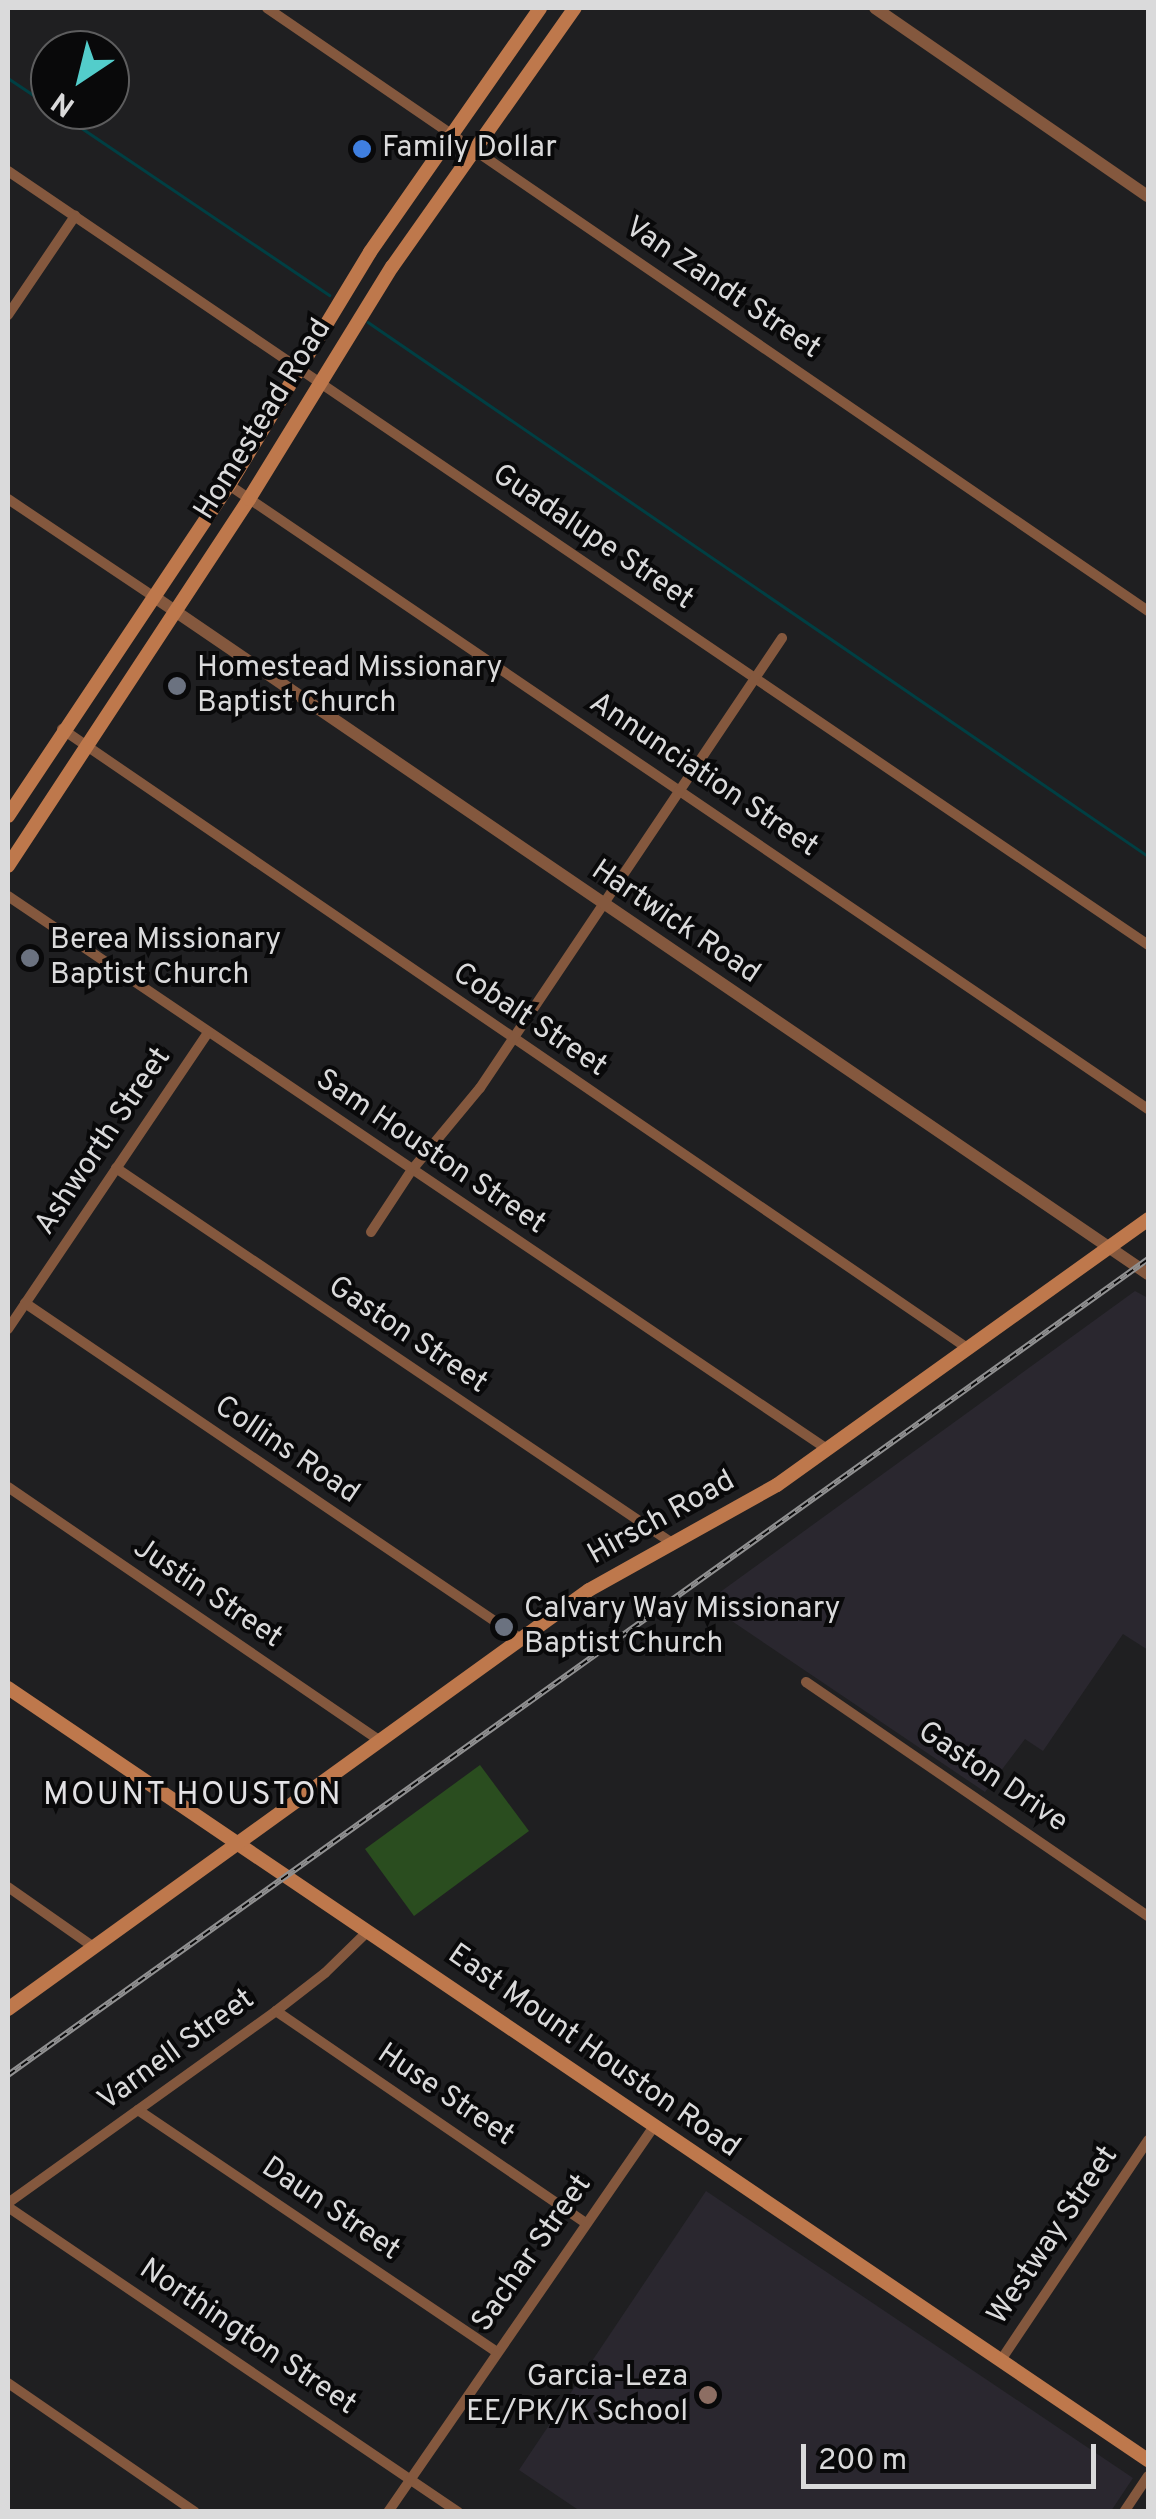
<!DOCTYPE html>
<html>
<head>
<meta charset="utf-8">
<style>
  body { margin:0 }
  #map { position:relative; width:1156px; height:2519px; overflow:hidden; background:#1f1f21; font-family:Overpass,sans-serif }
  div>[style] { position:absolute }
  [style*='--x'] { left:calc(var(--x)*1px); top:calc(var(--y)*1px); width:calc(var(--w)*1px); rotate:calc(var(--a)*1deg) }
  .built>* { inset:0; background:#2a272f }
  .green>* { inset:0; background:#2a4d1f }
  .stream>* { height:2.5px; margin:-1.25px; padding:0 1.25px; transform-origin:1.25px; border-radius:1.25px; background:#003f43 }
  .minor>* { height:10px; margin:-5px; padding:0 5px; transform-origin:5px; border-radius:5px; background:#84583e }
  .tertiary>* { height:12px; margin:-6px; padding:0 6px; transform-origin:6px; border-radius:6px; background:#84583e }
  .secondary>* { height:14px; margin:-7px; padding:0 7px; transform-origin:7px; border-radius:7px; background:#be784c }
  .rail>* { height:6px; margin-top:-3px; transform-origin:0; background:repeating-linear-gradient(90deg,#09090a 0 8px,#909091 0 16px); box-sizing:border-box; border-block:2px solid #909091 }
  .dots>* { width:28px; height:28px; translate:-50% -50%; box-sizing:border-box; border:5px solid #09090a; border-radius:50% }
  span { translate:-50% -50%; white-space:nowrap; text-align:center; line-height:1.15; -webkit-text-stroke:8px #09090a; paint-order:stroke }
  .poi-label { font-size:30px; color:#dadadb }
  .left { translate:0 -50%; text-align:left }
  .right { translate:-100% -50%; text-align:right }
  .street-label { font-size:30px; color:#dadadb }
  .neighbourhood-label { font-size:32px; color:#e2e1e4; letter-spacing:2.5px }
  .frame { position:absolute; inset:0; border:10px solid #dadadb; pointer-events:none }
  .north { position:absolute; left:30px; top:30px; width:100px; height:100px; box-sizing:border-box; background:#09090a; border:2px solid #5d5d5e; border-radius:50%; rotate:215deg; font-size:28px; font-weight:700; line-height:40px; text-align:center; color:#dadadb }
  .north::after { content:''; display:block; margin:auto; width:35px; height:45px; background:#53cdcb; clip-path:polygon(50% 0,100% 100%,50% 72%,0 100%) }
  .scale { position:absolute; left:801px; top:2444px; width:295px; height:45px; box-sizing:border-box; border:5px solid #dadadb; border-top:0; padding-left:12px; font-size:30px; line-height:35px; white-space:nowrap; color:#dadadb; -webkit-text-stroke:8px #09090a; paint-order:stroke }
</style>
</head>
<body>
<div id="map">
  <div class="built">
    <div style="clip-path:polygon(1135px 1291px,1148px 1298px,1148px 1650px,1123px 1634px,1043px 1751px,1025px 1739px,985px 1792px,705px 1603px)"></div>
    <div style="clip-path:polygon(706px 2191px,1133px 2478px,1111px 2511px,580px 2511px,519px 2470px)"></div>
  </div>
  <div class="green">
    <div style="clip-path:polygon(480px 1765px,529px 1831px,414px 1916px,365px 1849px)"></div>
  </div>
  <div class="stream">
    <div style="--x:8;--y:78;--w:50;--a:33.7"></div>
    <div style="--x:55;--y:110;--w:331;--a:34"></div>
    <div style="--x:368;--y:322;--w:945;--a:34.4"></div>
  </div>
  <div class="minor">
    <div style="--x:267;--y:8;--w:1068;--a:34.39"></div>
    <div style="--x:8;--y:171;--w:1378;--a:34.17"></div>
    <div style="--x:8;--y:315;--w:120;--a:-55.9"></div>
    <div style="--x:229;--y:485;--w:1111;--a:34.18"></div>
    <div style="--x:8;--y:499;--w:174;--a:33.8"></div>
    <div style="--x:62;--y:729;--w:1099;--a:34.36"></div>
    <div style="--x:8;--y:896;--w:988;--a:34.03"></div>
    <div style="--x:116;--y:1168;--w:671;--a:34"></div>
    <div style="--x:371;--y:1232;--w:73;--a:-56.7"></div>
    <div style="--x:411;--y:1171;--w:108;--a:-50.3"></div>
    <div style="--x:480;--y:1088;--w:542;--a:-56.13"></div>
    <div style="--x:25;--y:1303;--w:599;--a:34.11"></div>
    <div style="--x:8;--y:1329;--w:358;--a:-56"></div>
    <div style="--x:8;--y:1487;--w:450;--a:34.3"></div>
    <div style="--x:806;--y:1682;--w:414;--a:34.4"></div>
    <div style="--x:8;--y:1887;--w:106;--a:35"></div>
    <div style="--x:276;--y:2011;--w:376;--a:34.4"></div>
    <div style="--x:138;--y:2110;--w:431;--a:34"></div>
    <div style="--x:8;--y:2203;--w:330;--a:-35.6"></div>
    <div style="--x:276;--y:2011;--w:62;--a:-37.8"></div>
    <div style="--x:325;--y:1973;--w:60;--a:-44.3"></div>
    <div style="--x:8;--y:2207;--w:544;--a:34.13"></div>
    <div style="--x:1001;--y:2360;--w:265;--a:-56.2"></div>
    <div style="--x:8;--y:2383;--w:227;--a:34.6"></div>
    <div style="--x:388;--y:2512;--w:469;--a:-55.4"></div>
    <div style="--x:1124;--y:2512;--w:43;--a:-56.3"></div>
  </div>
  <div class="tertiary">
    <div style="--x:875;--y:8;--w:331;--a:34.6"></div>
    <div style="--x:153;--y:596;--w:1204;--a:34.27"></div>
  </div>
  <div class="secondary">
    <div style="--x:8;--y:816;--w:398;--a:-56.3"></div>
    <div style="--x:229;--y:485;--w:272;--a:-58.8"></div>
    <div style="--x:370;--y:252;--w:297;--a:-55.1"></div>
    <div style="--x:8;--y:866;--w:439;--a:-56.7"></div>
    <div style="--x:249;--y:499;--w:273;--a:-58.4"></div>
    <div style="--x:392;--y:267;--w:317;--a:-54.8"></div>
    <div style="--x:8;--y:1688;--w:1377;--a:34.11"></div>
    <div style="--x:8;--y:2009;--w:716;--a:-35.8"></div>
    <div style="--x:589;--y:1590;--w:215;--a:-29.2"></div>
    <div style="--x:777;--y:1485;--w:457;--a:-35.6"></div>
  </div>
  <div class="rail">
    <div style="--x:8;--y:2075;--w:1402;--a:-35.59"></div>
  </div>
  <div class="dots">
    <div style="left:362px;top:149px;background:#3f7fe0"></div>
    <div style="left:177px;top:686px;background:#6b7280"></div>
    <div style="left:30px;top:958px;background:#6b7280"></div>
    <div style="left:504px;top:1627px;background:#6b7280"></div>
    <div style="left:708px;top:2395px;background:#8d6e63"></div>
  </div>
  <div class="poi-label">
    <span class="left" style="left:382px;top:149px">Family Dollar</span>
    <span class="left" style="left:197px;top:686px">Homestead Missionary<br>Baptist Church</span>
    <span class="left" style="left:50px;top:958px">Berea Missionary<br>Baptist Church</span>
    <span class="left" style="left:524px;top:1627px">Calvary Way Missionary<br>Baptist Church</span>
    <span class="right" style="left:688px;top:2395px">Garcia-Leza<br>EE/PK/K School</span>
  </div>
  <div class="street-label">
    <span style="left:722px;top:289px;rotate:34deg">Van Zandt Street</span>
    <span style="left:264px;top:420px;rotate:-58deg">Homestead Road</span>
    <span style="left:592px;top:538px;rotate:34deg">Guadalupe Street</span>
    <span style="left:703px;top:776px;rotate:34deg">Annunciation Street</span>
    <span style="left:675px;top:923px;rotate:34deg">Hartwick Road</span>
    <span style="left:529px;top:1021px;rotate:34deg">Cobalt Street</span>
    <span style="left:104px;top:1142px;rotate:-56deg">Ashworth Street</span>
    <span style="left:430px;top:1153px;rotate:34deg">Sam Houston Street</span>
    <span style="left:407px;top:1336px;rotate:34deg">Gaston Street</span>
    <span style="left:286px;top:1451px;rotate:34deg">Collins Road</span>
    <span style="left:662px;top:1519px;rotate:-29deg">Hirsch Road</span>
    <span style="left:207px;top:1594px;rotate:34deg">Justin Street</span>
    <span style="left:992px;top:1778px;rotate:34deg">Gaston Drive</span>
    <span style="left:177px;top:2051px;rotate:-36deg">Varnell Street</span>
    <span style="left:593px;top:2052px;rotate:35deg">East Mount Houston Road</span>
    <span style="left:445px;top:2096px;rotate:34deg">Huse Street</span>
    <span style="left:330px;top:2210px;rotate:34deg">Daun Street</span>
    <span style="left:1054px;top:2236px;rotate:-56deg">Westway Street</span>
    <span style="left:533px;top:2254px;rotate:-55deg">Sachar Street</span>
    <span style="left:247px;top:2338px;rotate:34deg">Northington Street</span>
  </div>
  <div class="neighbourhood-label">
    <span style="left:193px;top:1796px">MOUNT HOUSTON</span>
  </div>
  <div class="frame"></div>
  <div class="north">N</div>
  <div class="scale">200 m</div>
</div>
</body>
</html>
